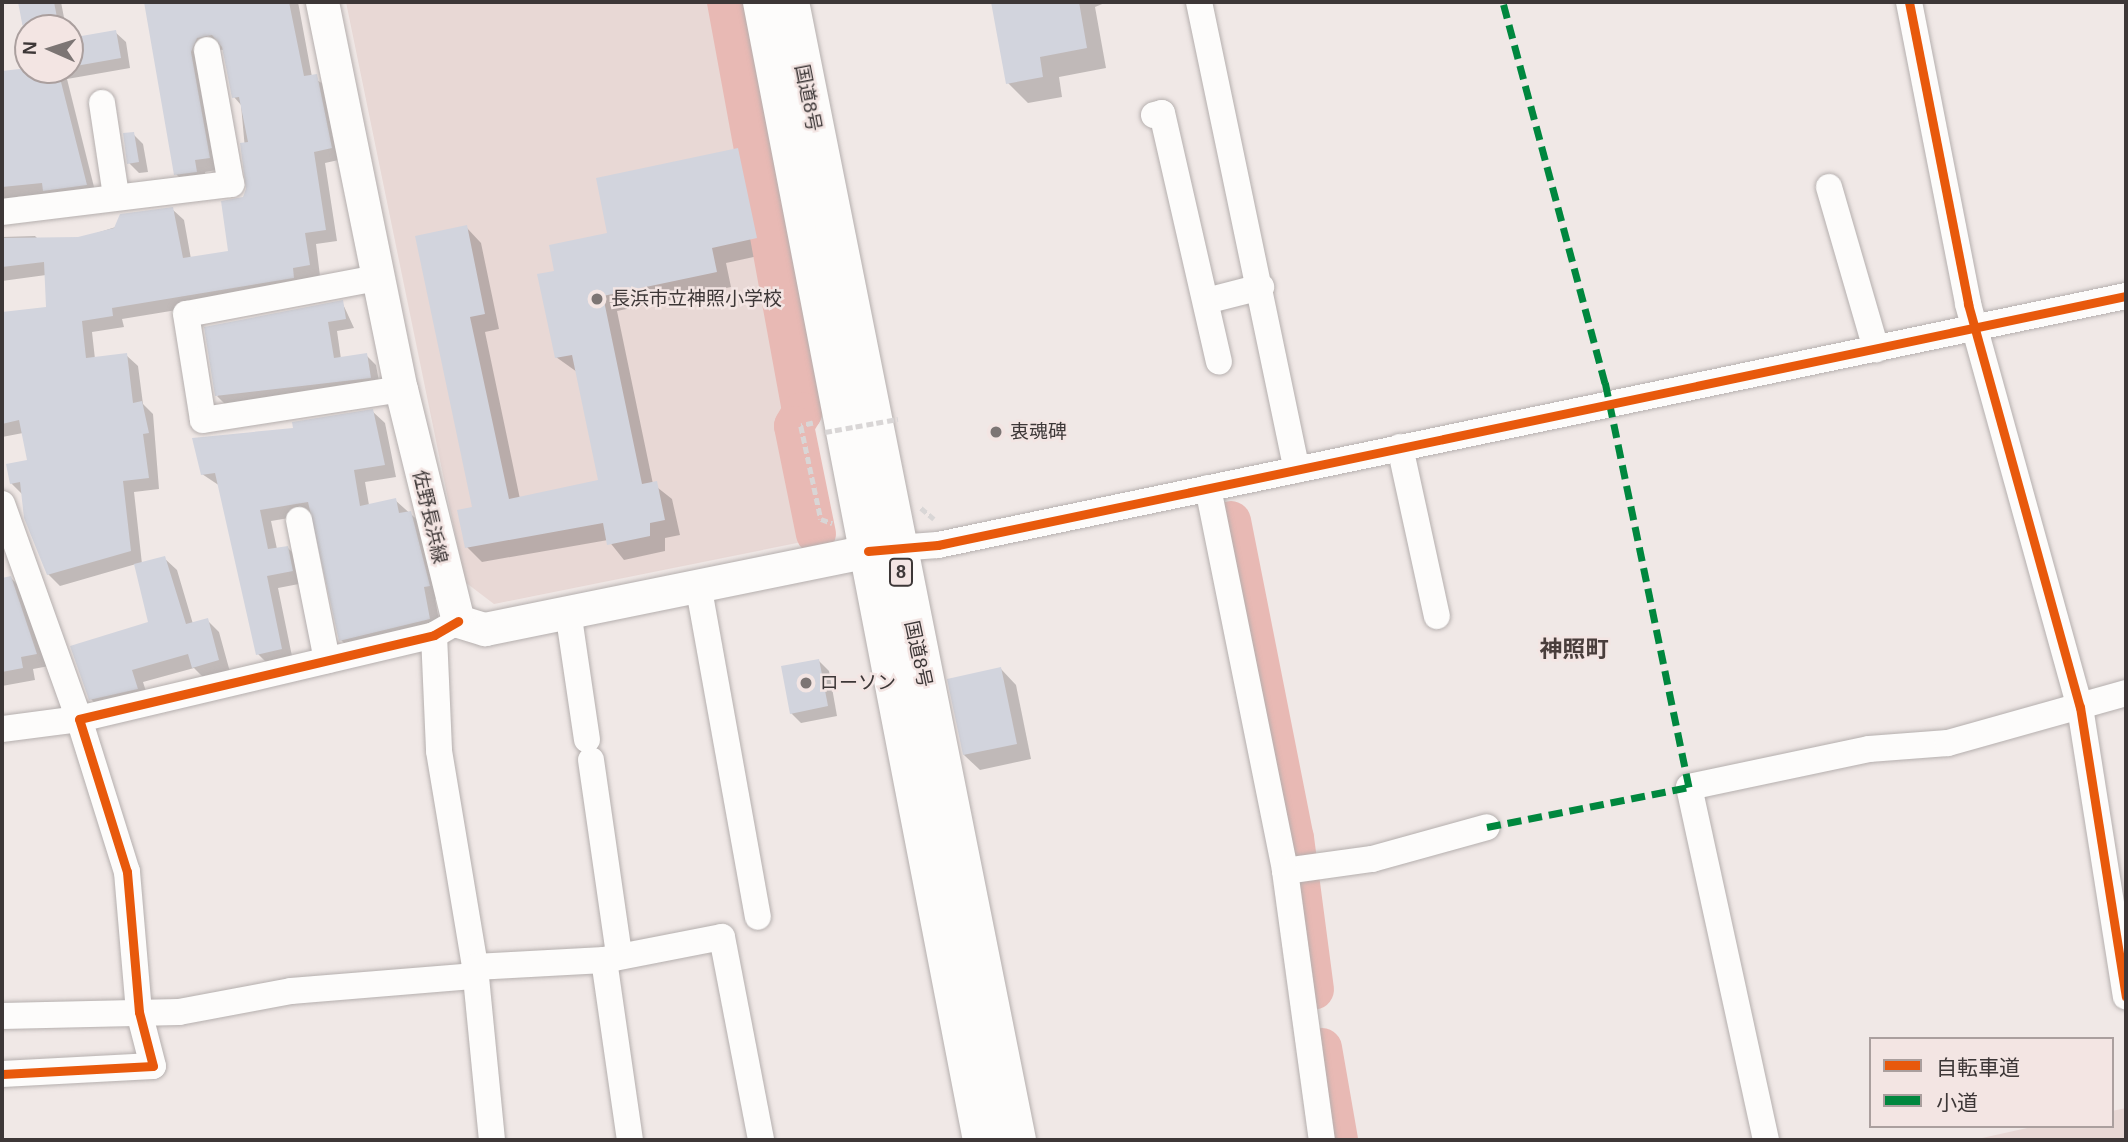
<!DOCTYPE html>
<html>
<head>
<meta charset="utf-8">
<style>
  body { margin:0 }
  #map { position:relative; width:2128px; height:1142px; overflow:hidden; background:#f0e8e6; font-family:Helvetica,"Noto Sans JP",sans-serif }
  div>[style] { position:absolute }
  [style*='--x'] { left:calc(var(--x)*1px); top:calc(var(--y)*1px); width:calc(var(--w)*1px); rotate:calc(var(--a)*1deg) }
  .built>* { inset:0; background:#e8d8d5 }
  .shadow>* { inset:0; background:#0003 }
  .river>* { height:40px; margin:-20px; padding:0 20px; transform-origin:20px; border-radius:20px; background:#e8b9b4 }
  .building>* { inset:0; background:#d2d4dd }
  .path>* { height:4.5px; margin-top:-2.25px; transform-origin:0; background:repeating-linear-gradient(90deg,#d9d6d6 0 7px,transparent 0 10.5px) }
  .roads { filter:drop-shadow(0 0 2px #b5afae) drop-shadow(0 0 2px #b5afae) }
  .minor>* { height:26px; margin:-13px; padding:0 13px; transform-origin:13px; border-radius:13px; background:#fdfcfb }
  .major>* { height:33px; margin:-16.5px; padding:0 16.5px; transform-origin:16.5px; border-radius:16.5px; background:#fdfcfb }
  .highway>* { height:38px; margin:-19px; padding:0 19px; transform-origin:19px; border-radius:19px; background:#fdfcfb }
  .path-bridge>* { height:4.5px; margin-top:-2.25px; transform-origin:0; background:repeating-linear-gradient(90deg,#d9d6d6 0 7px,transparent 0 10.5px) }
  .quiet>* { height:7px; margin-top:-3.5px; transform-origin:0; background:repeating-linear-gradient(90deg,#00873e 0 14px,transparent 0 21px) }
  .cycleway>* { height:9px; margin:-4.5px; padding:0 4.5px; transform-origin:4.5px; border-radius:4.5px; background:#e8590c }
  .dots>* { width:19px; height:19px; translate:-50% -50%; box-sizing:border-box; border:4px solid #f3e5e3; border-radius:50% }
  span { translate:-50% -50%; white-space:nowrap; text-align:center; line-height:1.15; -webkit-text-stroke:5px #f3e5e3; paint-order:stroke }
  .shield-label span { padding:2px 5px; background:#f3e5e3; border:2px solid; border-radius:5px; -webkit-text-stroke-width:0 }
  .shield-label { font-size:18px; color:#3d3737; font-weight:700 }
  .street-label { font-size:19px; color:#3d3737 }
  .poi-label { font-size:19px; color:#3d3737 }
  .left { translate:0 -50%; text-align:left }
  .quarter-label { font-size:23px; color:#493e3c; font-weight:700 }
  .frame { position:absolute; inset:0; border:4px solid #3d3737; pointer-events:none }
  .legend { position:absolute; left:1869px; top:1037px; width:245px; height:91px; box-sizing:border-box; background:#f3e5e3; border:2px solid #aa9f9e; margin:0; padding:9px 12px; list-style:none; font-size:21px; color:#3d3737 }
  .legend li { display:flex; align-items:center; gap:14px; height:35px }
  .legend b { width:35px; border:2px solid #aa9f9e }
  .north { position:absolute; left:14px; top:14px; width:70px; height:70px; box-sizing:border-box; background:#f3e5e3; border:2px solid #aa9f9e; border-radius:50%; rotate:273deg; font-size:19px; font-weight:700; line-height:28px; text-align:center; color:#3d3737 }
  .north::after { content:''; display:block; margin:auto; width:24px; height:32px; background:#7c7574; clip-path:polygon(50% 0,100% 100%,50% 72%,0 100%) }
</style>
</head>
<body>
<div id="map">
  <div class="built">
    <div style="clip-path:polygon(346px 2px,721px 2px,759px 201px,769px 201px,805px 396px,795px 400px,797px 413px,788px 427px,812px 540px,494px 604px,465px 582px)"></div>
    <div style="clip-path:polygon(2126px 1108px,2126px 1140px,1973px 1140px,2036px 1126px,2112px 1126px,2112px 1111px)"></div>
  </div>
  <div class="shadow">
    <div style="clip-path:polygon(19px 2px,61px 2px,66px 28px,28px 28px,28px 55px)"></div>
    <div style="clip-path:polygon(146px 2px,298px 2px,312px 77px,328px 87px,343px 159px,325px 163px,337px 241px,316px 244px,320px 276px,305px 289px,122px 319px,124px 327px,92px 332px,95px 359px,126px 355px,138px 366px,143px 404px,153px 414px,159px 489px,134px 492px,142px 564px,164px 558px,177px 570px,193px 624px,207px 620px,219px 632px,230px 672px,205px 679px,194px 668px,143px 682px,149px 701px,103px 712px,91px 699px,150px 623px,136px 564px,60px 586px,48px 574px,24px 496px,11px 483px,29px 462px,23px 433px,2px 437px,2px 316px,47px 309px,46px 275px,2px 281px,2px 237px,35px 236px,43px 244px,78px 239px,172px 209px,184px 220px,191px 259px,230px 253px,248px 182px,241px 105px,234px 97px,223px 50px,209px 48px,221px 169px,205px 172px,207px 183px,188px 186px,176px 174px)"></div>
    <div style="clip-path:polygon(993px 2px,1107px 2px,1095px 7px,1106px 68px,1059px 77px,1062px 97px,1028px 103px,1008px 83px)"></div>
    <div style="clip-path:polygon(115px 32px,126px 42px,130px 68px,67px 79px,96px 195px,19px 196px,2px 206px,2px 73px,70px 70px,70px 40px)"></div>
    <div style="clip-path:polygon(133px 134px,143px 144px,148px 172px,139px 173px,129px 163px)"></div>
    <div style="clip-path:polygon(738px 150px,753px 165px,772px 253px,726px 263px,731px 287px,617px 311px,653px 484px,672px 499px,680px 535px,665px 538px,665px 551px,624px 560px,608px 540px,482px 562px,467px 547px,474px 508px,466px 227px,481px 243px,499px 329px,485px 332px,520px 499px,600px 481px,577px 372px,556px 357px,556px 272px)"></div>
    <div style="clip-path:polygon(342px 302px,354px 328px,337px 331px,341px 359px,366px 355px,376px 365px,380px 387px,226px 405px,217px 396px)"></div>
    <div style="clip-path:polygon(372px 411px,385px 423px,396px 477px,365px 482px,369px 505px,395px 500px,423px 525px,441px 598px,435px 599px,441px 631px,353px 652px,341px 640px,313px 514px,271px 521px,277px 549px,287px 547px,300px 560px,304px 583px,278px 588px,293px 661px,270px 666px,258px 654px,220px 486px,202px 474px,295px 429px)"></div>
    <div style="clip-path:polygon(10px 577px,23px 590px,49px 666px,33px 669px,35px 680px,2px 686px,2px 580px)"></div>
    <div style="clip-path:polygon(819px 661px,829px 671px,837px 716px,801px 723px,791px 713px)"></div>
    <div style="clip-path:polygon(1001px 669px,1016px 685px,1031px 759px,980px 770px,964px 755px)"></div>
  </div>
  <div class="river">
    <div style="--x:727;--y:2;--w:417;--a:79.6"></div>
    <div style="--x:802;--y:412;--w:16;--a:120"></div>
    <div style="--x:794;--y:426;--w:110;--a:78.5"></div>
    <div style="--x:1231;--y:521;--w:323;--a:78.8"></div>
    <div style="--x:1294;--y:838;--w:153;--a:82.5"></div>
    <div style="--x:1322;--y:1048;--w:93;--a:80.1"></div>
  </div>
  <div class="building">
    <div style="clip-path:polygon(18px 2px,54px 2px,59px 28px,23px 28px)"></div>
    <div style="clip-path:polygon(144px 2px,289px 2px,304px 76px,317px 74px,332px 148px,314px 152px,326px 230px,305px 233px,310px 265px,293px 268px,294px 278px,112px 308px,113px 316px,82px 321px,86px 358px,127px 353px,133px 403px,142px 401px,149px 433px,143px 434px,149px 478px,123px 481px,131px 551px,47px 575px,24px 518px,20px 482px,10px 484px,6px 464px,27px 460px,19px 420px,2px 424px,2px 312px,46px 307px,44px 262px,2px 267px,2px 238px,78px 237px,114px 228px,120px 214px,173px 207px,183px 258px,228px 251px,221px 201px,243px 197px,246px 189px,240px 143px,248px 142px,239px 97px,232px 98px,222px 47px,212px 35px,197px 38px,191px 52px,210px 158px,195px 160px,197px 172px,174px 175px)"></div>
    <div style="clip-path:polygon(991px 2px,1079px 2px,1087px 48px,1040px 57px,1043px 77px,1006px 84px)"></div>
    <div style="clip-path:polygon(116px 30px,121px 58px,70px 67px,70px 38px)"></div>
    <div style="clip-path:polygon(28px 68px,58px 70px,87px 185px,43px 191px,42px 183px,2px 187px,2px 71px)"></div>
    <div style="clip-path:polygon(134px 132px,139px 162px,127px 164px,123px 133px)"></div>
    <div style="clip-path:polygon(738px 148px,757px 238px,712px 248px,717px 272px,603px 296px,642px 484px,657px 481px,665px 520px,650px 523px,650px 536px,607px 545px,603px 523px,465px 548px,457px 510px,472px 507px,415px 236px,467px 225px,485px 314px,470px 317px,509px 499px,598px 480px,572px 355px,555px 358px,537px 274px,554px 271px,549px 245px,607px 233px,596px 178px)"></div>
    <div style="clip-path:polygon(343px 300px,346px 319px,328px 322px,334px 358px,367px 353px,371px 378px,215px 396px,204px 327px)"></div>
    <div style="clip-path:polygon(373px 409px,385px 465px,354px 470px,360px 506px,396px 498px,399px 513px,411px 511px,430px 586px,424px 587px,430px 619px,339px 641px,308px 502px,260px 510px,268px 549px,288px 546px,293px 571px,267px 576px,282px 649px,256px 655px,215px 473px,201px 475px,192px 438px,293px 428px,292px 422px)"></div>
    <div style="clip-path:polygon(165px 556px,186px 624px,208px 618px,219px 660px,192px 668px,188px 654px,132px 670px,138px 689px,89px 700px,70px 646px,148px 622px,134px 564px)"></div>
    <div style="clip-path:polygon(11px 576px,37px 654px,21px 657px,23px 668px,2px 672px,2px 578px)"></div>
    <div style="clip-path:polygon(819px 659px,828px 706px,790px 714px,781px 666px)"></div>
    <div style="clip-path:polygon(1001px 667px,1017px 744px,963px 755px,947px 679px)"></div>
  </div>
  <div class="path">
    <div style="--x:813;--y:423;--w:12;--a:166"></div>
    <div style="--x:801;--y:426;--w:95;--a:77.9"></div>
    <div style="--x:821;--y:519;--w:12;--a:20"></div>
    <div style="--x:921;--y:508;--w:17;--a:40"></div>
  </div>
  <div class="roads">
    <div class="minor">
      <div style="--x:1199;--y:2;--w:478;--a:78.2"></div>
      <div style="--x:1909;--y:2;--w:308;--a:78.9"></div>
      <div style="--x:1968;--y:304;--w:418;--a:74.5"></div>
      <div style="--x:2080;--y:707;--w:293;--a:81"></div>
      <div style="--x:102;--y:103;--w:94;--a:81.4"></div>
      <div style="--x:1154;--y:115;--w:8;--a:-14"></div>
      <div style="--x:1162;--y:113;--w:255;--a:77.1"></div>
      <div style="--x:1829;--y:187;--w:169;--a:73.8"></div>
      <div style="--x:2;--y:212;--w:231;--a:-7"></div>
      <div style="--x:231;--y:184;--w:136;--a:-100.2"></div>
      <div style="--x:377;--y:278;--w:194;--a:169.3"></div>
      <div style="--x:186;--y:314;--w:107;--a:80.9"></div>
      <div style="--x:203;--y:420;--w:200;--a:-8.9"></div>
      <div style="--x:1206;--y:301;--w:57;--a:-14.3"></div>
      <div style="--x:1400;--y:447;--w:173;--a:77.7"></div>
      <div style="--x:1208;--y:488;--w:391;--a:78.6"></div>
      <div style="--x:1285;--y:871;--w:88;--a:-7.9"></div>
      <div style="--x:1372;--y:859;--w:119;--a:-15.5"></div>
      <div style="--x:2;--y:504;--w:228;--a:70.3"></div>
      <div style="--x:79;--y:719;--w:78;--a:172.6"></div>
      <div style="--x:299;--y:520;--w:143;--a:78.7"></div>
      <div style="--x:883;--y:549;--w:55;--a:-4.2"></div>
      <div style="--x:938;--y:545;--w:1214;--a:-11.84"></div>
      <div style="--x:698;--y:584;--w:338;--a:79.8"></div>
      <div style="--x:568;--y:611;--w:130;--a:81.6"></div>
      <div style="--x:434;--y:635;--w:116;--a:87.5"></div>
      <div style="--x:439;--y:751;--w:219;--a:80.5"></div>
      <div style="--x:475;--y:967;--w:174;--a:84.4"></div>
      <div style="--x:591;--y:760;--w:197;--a:81.8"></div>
      <div style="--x:1285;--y:871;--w:272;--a:82.2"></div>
      <div style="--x:604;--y:960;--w:182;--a:81.8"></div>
      <div style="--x:475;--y:967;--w:129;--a:-3.1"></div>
      <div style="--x:604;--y:960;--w:120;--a:-11"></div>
      <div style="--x:722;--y:937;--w:207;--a:79.1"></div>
      <div style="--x:2;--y:1016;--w:177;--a:-1.3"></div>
      <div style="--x:179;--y:1012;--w:114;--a:-10.6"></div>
      <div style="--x:291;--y:991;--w:185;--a:-4.7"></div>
      <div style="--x:2;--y:1074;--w:151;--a:-3"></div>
      <div style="--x:153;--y:1066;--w:56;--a:-104.5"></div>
      <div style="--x:139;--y:1012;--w:141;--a:-94.9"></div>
      <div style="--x:127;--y:872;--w:160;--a:-107.4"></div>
      <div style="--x:79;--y:719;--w:365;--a:-13.3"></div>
      <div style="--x:434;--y:635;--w:28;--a:-30"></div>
      <div style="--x:1766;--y:1140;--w:361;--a:-102.3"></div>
      <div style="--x:1689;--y:787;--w:184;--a:-11.9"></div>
      <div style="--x:1869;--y:749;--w:79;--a:-4.3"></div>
      <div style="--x:1948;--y:743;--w:185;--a:-15.7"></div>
    </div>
    <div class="major">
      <div style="--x:322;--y:2;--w:395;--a:78.5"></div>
      <div style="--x:401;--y:389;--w:239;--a:76.2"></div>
      <div style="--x:458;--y:621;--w:28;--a:17"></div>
      <div style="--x:485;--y:629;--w:391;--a:-11.5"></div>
    </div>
    <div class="highway">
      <div style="--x:762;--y:2;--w:1159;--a:79.06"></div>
      <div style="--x:790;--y:2;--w:1160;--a:78.72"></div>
    </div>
  </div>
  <div class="path-bridge">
    <div style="--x:825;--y:432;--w:74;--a:-10.1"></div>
  </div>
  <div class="quiet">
    <div style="--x:1487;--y:827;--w:206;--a:-11.2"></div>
    <div style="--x:1689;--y:787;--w:413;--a:-101.7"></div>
    <div style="--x:1605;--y:383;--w:394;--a:-105"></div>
  </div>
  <div class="cycleway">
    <div style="--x:1909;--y:2;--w:308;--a:78.9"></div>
    <div style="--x:1968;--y:304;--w:418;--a:74.5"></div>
    <div style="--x:2080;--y:707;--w:293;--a:81"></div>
    <div style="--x:868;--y:551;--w:70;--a:-4.9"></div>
    <div style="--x:938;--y:545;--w:1214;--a:-11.84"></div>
    <div style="--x:2;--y:1074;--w:151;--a:-3"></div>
    <div style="--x:153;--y:1066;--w:56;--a:-104.5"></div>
    <div style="--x:139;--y:1012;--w:141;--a:-94.9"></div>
    <div style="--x:127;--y:872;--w:160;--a:-107.4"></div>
    <div style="--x:79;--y:719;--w:365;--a:-13.3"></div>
    <div style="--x:434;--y:635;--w:28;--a:-30"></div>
  </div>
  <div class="dots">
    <div style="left:597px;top:299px;background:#7c7574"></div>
    <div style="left:996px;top:432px;background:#7c7574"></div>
    <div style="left:806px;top:683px;background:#7c7574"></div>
  </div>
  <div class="shield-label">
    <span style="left:901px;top:572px">8</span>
  </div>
  <div class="street-label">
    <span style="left:808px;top:98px;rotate:79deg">国道8号</span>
    <span style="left:430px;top:517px;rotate:77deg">佐野長浜線</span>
    <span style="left:918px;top:654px;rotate:78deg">国道8号</span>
  </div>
  <div class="poi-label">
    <span class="left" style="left:611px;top:299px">長浜市立神照小学校</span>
    <span class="left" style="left:1010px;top:432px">衷魂碑</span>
    <span class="left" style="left:820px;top:683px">ローソン</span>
  </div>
  <div class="quarter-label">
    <span style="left:1574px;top:649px">神照町</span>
  </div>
  <div class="frame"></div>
  <ul class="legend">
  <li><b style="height:9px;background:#e8590c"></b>自転車道</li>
  <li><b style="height:9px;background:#00873e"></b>小道</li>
  </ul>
  <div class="north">N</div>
</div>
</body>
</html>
